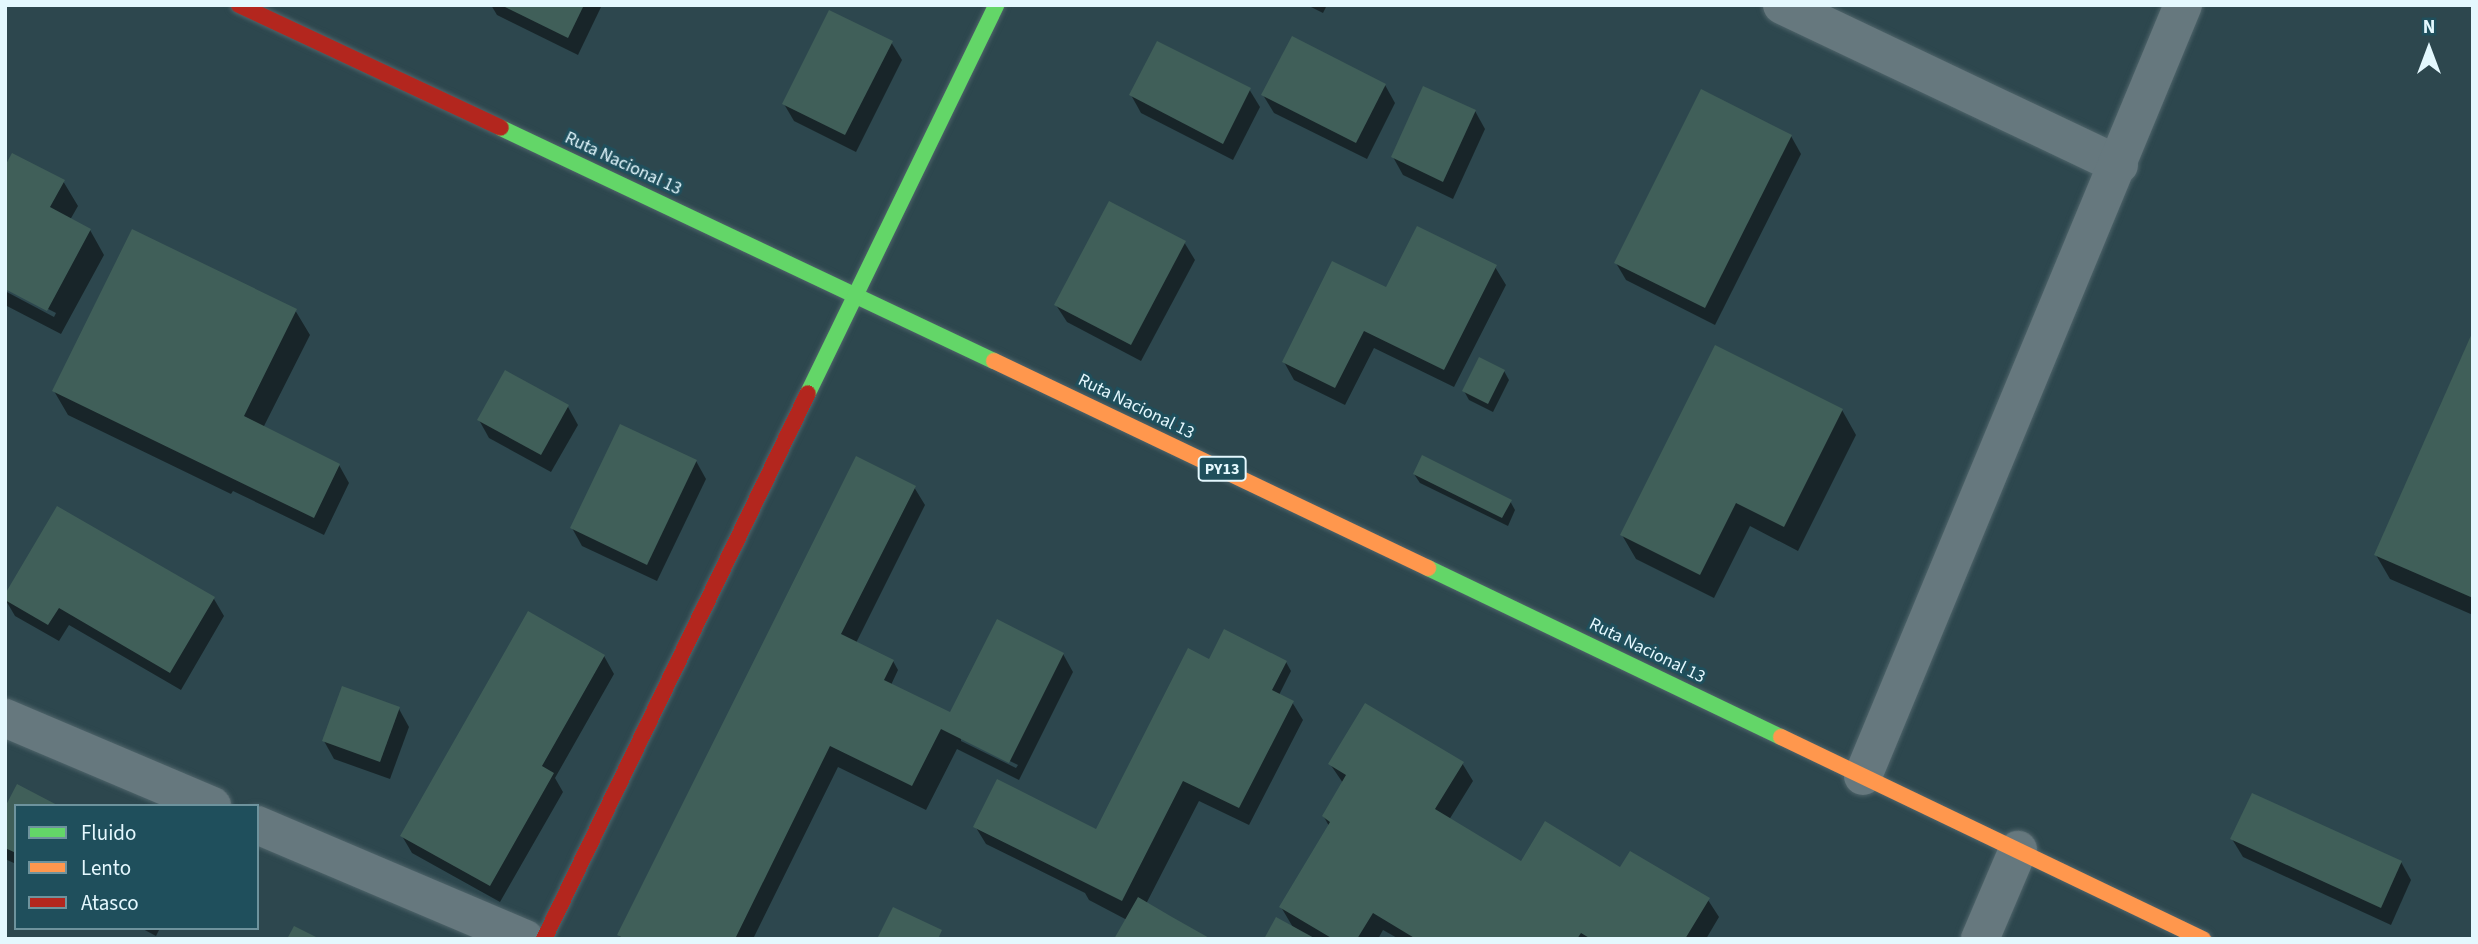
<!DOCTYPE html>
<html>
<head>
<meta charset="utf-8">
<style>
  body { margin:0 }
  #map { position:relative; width:2478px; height:944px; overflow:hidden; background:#2d474e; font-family:"Source Sans 3",sans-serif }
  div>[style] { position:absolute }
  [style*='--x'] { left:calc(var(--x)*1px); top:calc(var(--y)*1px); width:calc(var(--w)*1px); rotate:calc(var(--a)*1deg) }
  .shadow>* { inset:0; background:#0007 }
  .building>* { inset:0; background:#405f59 }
  .roads { filter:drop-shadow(0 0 2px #4f646a) drop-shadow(0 0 2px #4f646a) }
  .street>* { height:38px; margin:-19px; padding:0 19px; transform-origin:19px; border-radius:19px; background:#66787e }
  .fast>* { height:16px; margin:-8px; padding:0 8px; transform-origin:8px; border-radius:8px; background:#63d668 }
  .slow>* { height:16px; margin:-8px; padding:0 8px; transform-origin:8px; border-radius:8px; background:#ff974d }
  .jam>* { height:16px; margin:-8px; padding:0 8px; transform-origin:8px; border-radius:8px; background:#b3261e }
  span { translate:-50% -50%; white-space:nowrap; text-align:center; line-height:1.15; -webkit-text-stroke:6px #1f4f5c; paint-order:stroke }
  .shield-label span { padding:2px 5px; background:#1f4f5c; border:2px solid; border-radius:5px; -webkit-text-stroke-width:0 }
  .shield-label { font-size:16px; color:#e4f8fe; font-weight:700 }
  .street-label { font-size:18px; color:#e4f8fe }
  .frame { position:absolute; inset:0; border:7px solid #e4f8fe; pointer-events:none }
  .legend { position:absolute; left:14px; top:804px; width:245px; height:126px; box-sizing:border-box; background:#1f4f5c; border:2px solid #6e939d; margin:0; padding:9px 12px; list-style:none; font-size:21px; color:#e4f8fe }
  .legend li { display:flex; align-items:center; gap:14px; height:35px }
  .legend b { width:35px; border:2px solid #6e939d }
  .north { position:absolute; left:2394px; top:14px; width:70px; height:70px; -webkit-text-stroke:5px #1f4f5c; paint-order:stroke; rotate:0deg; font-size:19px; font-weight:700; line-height:28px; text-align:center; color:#e4f8fe }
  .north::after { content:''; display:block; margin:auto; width:24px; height:32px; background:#e4f8fe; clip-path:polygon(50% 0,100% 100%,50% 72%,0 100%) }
</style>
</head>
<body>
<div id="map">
  <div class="shadow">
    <div style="clip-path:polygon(491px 5px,602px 5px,578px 55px,497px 15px)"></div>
    <div style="clip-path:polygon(1307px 5px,1327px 5px,1323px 13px)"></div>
    <div style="clip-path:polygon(891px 42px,902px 60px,856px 152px,794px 121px,784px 104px)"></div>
    <div style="clip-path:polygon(1385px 85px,1395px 103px,1367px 159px,1274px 113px,1263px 95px)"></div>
    <div style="clip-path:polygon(1249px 89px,1260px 107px,1233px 160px,1141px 113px,1131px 95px)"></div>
    <div style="clip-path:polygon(1475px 111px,1485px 129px,1453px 199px,1403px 175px,1393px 157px)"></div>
    <div style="clip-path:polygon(1791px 136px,1801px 154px,1715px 325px,1626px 280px,1616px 263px)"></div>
    <div style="clip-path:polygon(63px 181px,78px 206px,70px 220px,90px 230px,104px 255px,61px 334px,5px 305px,5px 291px,54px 317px,56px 313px,5px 287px)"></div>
    <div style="clip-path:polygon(1184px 242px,1195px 260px,1141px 361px,1067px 322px,1056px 305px)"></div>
    <div style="clip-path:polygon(1495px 267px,1506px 285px,1454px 387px,1374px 348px,1345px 405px,1294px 380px,1284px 362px,1387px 290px)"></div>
    <div style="clip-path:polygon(295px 310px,310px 335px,263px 428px,339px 465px,349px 483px,324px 535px,233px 491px,231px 494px,68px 415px,54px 391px)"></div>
    <div style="clip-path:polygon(2473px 336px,2473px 615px,2390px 579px,2376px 555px)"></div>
    <div style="clip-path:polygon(1504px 371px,1509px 380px,1493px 412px,1469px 400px,1464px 391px)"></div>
    <div style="clip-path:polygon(568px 407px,578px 425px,551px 472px,489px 438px,479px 420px)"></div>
    <div style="clip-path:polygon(1842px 410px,1856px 435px,1798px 551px,1750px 526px,1714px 598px,1636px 559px,1622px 535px)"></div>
    <div style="clip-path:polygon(696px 461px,706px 479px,657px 581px,582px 546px,572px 528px)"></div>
    <div style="clip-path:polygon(1414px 474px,1510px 501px,1515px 510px,1508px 526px,1420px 483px)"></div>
    <div style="clip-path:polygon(evenodd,914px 487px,925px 505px,856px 643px,893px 661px,898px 670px,891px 685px,950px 716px,1063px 654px,1073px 672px,1019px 780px,957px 749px,926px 810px,838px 767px,753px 939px,621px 939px,619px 935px,914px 487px,961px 737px,1018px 765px,1016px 768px,961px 741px,961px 737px)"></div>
    <div style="clip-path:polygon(5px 599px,214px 599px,224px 616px,181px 690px,69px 625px,59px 641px,15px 616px)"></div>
    <div style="clip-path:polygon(604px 656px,614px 674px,555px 778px,563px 792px,500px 902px,412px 853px,402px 836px)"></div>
    <div style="clip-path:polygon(1210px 661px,1286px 662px,1291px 671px,1279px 695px,1292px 702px,1303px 720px,1249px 825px,1199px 801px,1146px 904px,1127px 920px,1089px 900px,1085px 893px,986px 844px,975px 826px,1097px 831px)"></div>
    <div style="clip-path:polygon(399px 709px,409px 727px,390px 779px,334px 759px,324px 741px)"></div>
    <div style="clip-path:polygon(1462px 763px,1473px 781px,1449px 820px,1521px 863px,1621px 869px,1708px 900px,1719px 917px,1706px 939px,1399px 939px,1383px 930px,1378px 939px,1266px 939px,1294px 929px,1281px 907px,1329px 826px,1324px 817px,1343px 783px,1330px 764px)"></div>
    <div style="clip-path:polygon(16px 806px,16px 864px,5px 859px,5px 810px)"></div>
    <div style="clip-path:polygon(2232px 839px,2401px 862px,2411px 880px,2391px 925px,2243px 857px)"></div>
    <div style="clip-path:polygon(141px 928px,160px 928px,156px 936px)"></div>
  </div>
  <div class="building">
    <div style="clip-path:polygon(501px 5px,584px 5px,568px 38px)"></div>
    <div style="clip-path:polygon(829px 10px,893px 41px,845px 135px,782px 104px)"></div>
    <div style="clip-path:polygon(1292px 36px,1386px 84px,1356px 143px,1261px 95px)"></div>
    <div style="clip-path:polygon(1157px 41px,1251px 88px,1223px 144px,1129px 95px)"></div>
    <div style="clip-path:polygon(1423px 86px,1476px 110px,1443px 182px,1391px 157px)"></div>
    <div style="clip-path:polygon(1701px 89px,1792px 135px,1705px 308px,1614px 263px)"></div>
    <div style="clip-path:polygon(12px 153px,65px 180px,50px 207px,91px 229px,47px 311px,5px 289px,5px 166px)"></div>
    <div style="clip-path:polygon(1109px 201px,1186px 241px,1131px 345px,1054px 305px)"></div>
    <div style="clip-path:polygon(1417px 226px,1497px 265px,1444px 370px,1364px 331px,1335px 388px,1282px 362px,1332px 261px,1386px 287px)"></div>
    <div style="clip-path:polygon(132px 229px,297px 309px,244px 416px,340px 464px,314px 518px,52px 391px)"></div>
    <div style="clip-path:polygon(2473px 331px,2473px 598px,2374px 555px)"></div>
    <div style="clip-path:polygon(1715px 345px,1843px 409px,1784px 527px,1736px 503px,1700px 575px,1620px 535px)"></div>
    <div style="clip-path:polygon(1479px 357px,1505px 370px,1488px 404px,1462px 391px)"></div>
    <div style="clip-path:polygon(505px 370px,569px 405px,541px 455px,477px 420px)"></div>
    <div style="clip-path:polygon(620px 424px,697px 460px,647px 565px,570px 528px)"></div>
    <div style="clip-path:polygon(1422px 455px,1512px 500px,1502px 518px,1413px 474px)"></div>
    <div style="clip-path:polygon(856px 456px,916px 486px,841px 634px,894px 660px,884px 680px,950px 712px,997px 619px,1064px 653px,1009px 763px,941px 729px,912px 786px,830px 746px,735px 939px,625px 939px,617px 935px)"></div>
    <div style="clip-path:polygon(57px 506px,215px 597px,170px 673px,59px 608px,48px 625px,5px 600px,5px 594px)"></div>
    <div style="clip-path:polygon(528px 611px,605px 655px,542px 766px,554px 773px,490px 886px,400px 836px)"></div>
    <div style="clip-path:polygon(1224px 629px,1287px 661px,1272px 690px,1294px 701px,1239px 808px,1183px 781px,1122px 901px,973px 827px,997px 779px,1096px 829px,1188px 648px,1209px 659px)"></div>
    <div style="clip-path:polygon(342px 686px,400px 707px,380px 762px,322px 741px)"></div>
    <div style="clip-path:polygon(1365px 703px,1464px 762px,1435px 809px,1521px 861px,1545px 821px,1620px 867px,1630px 851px,1710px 898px,1685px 939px,1591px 939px,1581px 933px,1577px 939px,1416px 939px,1373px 913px,1357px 939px,1333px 939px,1279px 907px,1330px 822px,1322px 816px,1346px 775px,1328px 764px)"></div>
    <div style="clip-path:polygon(17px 784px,59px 806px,16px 806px,16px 853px,5px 848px,5px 807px)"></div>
    <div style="clip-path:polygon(2252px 793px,2402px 861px,2381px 908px,2230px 839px)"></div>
    <div style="clip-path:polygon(1138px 897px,1172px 917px,1211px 939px,1114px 939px)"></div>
    <div style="clip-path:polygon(893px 907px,942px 930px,938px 939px,877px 939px)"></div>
    <div style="clip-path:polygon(1276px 917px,1316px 939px,1264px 939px)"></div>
    <div style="clip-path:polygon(294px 926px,320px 939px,287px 939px)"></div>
  </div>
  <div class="roads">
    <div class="street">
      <div style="--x:1782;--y:5;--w:373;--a:25.4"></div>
      <div style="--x:5;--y:718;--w:225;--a:23"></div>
      <div style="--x:1863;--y:776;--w:835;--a:-67.46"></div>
      <div style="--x:257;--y:825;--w:291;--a:23"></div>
      <div style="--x:1980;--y:939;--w:97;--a:-66.9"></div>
    </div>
    <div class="fast">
      <div style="--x:501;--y:128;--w:545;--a:25.3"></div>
      <div style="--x:808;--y:393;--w:431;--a:-64.1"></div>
      <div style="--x:1428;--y:568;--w:391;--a:25.6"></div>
    </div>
    <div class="slow">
      <div style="--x:994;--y:361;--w:481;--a:25.5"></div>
      <div style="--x:1781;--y:737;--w:468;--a:25.6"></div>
    </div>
    <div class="jam">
      <div style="--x:239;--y:5;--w:289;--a:25.1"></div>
      <div style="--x:544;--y:939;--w:606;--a:-64.2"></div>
    </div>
  </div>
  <div class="shield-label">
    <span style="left:1222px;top:469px">PY13</span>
  </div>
  <div class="street-label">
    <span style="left:623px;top:164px;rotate:25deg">Ruta Nacional 13</span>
    <span style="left:1136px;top:407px;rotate:26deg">Ruta Nacional 13</span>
    <span style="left:1647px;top:651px;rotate:26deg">Ruta Nacional 13</span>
  </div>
  <div class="frame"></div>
  <ul class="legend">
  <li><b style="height:9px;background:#63d668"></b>Fluido</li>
  <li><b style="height:9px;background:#ff974d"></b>Lento</li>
  <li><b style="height:9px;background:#b3261e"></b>Atasco</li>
  </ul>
  <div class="north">N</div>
</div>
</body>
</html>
